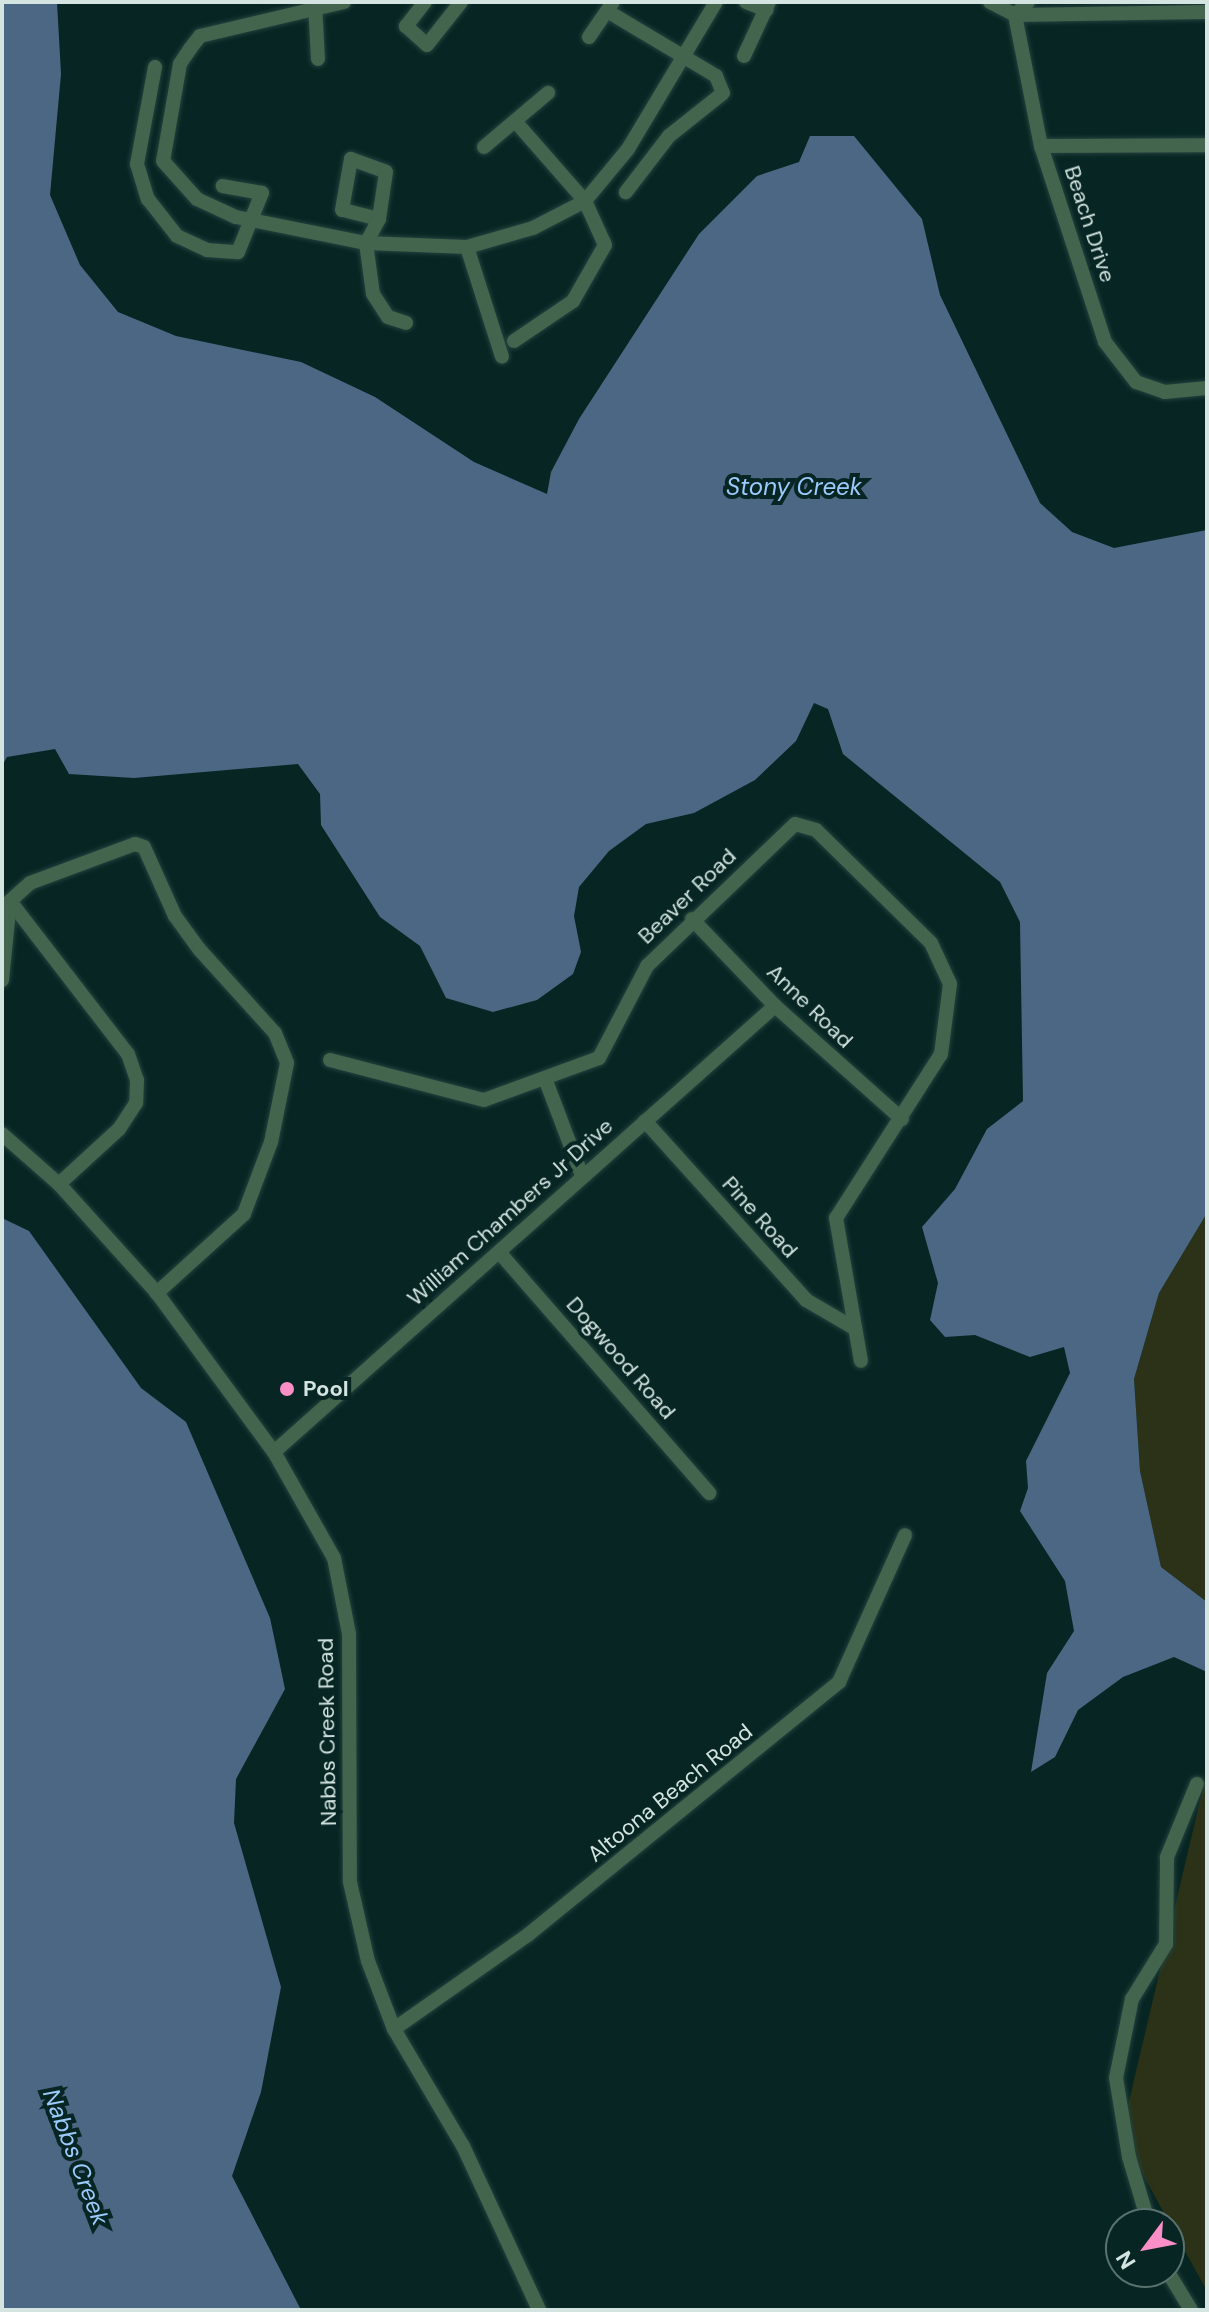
<!DOCTYPE html>
<html>
<head>
<meta charset="utf-8">
<style>
  body { margin:0 }
  #map { position:relative; width:1209px; height:2312px; overflow:hidden; background:#072623; font-family:"DM Sans",sans-serif }
  div>[style] { position:absolute }
  [style*='--x'] { left:calc(var(--x)*1px); top:calc(var(--y)*1px); width:calc(var(--w)*1px); rotate:calc(var(--a)*1deg) }
  .green>* { inset:0; background:#2b3217 }
  .water>* { inset:0; background:#4c6784 }
  .roads { filter:drop-shadow(0 0 2px #24413e) drop-shadow(0 0 2px #24413e) }
  .minor>* { height:14px; margin:-7px; padding:0 7px; transform-origin:7px; border-radius:7px; background:#43644d }
  .dots>* { width:22px; height:22px; translate:-50% -50%; box-sizing:border-box; border:4px solid #072623; border-radius:50% }
  span { translate:-50% -50%; white-space:nowrap; text-align:center; line-height:1.15; -webkit-text-stroke:8px #072623; paint-order:stroke }
  .street-label { font-size:22px; color:#d3e4e1 }
  .poi-label { font-size:22px; color:#d3e4e1; font-weight:700 }
  .left { translate:0 -50%; text-align:left }
  .water-label { font-size:24px; color:#9bcafc; font-style:italic }
  .frame { position:absolute; inset:0; border:4px solid #d3e4e1; pointer-events:none }
  .north { position:absolute; left:1105px; top:2208px; width:80px; height:80px; box-sizing:border-box; background:#072623; border:2px solid #59726f; border-radius:50%; rotate:238deg; font-size:22px; font-weight:700; line-height:32px; text-align:center; color:#d3e4e1 }
  .north::after { content:''; display:block; margin:auto; width:28px; height:36px; background:#fa8fc7; clip-path:polygon(50% 0,100% 100%,50% 72%,0 100%) }
</style>
</head>
<body>
<div id="map">
  <div class="green">
    <div style="clip-path:polygon(1207px 1213px,1207px 1602px,1161px 1567px,1140px 1471px,1134px 1379px,1159px 1293px)"></div>
    <div style="clip-path:polygon(1207px 1771px,1207px 2291px,1121px 2135px)"></div>
  </div>
  <div class="water">
    <div style="clip-path:polygon(2px 2px,57px 2px,61px 74px,50px 195px,80px 265px,118px 312px,176px 336px,301px 362px,375px 397px,474px 462px,547px 494px,551px 472px,579px 419px,699px 234px,757px 176px,799px 162px,810px 136px,854px 136px,922px 219px,940px 295px,1040px 503px,1072px 532px,1114px 548px,1207px 530px,1207px 1213px,1159px 1293px,1134px 1379px,1140px 1471px,1161px 1567px,1207px 1602px,1207px 1672px,1174px 1657px,1123px 1677px,1078px 1710px,1055px 1757px,1031px 1772px,1047px 1673px,1074px 1631px,1065px 1581px,1020px 1511px,1028px 1488px,1026px 1461px,1070px 1373px,1064px 1347px,1030px 1357px,975px 1335px,945px 1337px,930px 1320px,938px 1283px,922px 1227px,955px 1189px,987px 1129px,1023px 1101px,1020px 922px,1000px 882px,843px 754px,828px 709px,814px 703px,796px 741px,755px 780px,694px 813px,646px 824px,609px 851px,579px 887px,574px 916px,581px 952px,573px 974px,537px 1000px,493px 1012px,446px 998px,420px 946px,380px 917px,321px 825px,320px 794px,298px 764px,134px 778px,69px 774px,55px 749px,7px 757px,2px 766px)"></div>
    <div style="clip-path:polygon(2px 1218px,29px 1231px,141px 1388px,186px 1422px,270px 1618px,285px 1689px,236px 1779px,234px 1823px,281px 1987px,261px 2092px,232px 2176px,301px 2310px,2px 2310px)"></div>
  </div>
  <div class="roads">
    <div class="minor">
      <div style="--x:344;--y:2;--w:148;--a:166.7"></div>
      <div style="--x:200;--y:36;--w:16;--a:128"></div>
      <div style="--x:190;--y:49;--w:18;--a:124"></div>
      <div style="--x:180;--y:64;--w:98;--a:99.9"></div>
      <div style="--x:163;--y:161;--w:51;--a:48.2"></div>
      <div style="--x:197;--y:199;--w:43;--a:24.8"></div>
      <div style="--x:236;--y:217;--w:133;--a:11.3"></div>
      <div style="--x:366;--y:243;--w:101;--a:2.3"></div>
      <div style="--x:467;--y:247;--w:69;--a:-16.1"></div>
      <div style="--x:533;--y:228;--w:59;--a:-27.4"></div>
      <div style="--x:585;--y:201;--w:67;--a:-50.4"></div>
      <div style="--x:628;--y:149;--w:171;--a:-59.1"></div>
      <div style="--x:425;--y:2;--w:31;--a:128"></div>
      <div style="--x:406;--y:26;--w:28;--a:42"></div>
      <div style="--x:427;--y:45;--w:55;--a:-51.7"></div>
      <div style="--x:746;--y:2;--w:22;--a:21"></div>
      <div style="--x:990;--y:2;--w:28;--a:27"></div>
      <div style="--x:1015;--y:15;--w:192;--a:-0.9"></div>
      <div style="--x:1028;--y:2;--w:18;--a:135"></div>
      <div style="--x:1015;--y:15;--w:134;--a:78.8"></div>
      <div style="--x:1041;--y:146;--w:206;--a:71.9"></div>
      <div style="--x:1105;--y:342;--w:51;--a:52.2"></div>
      <div style="--x:1136;--y:382;--w:31;--a:19"></div>
      <div style="--x:1165;--y:392;--w:42;--a:-5.4"></div>
      <div style="--x:315;--y:4;--w:55;--a:86.9"></div>
      <div style="--x:607;--y:11;--w:127;--a:30.8"></div>
      <div style="--x:716;--y:76;--w:18;--a:68"></div>
      <div style="--x:723;--y:93;--w:69;--a:141.5"></div>
      <div style="--x:669;--y:136;--w:71;--a:127.5"></div>
      <div style="--x:589;--y:37;--w:42;--a:-55.6"></div>
      <div style="--x:744;--y:56;--w:60;--a:-65.2"></div>
      <div style="--x:155;--y:67;--w:99;--a:100.5"></div>
      <div style="--x:137;--y:164;--w:37;--a:73"></div>
      <div style="--x:148;--y:199;--w:47;--a:51.9"></div>
      <div style="--x:177;--y:236;--w:33;--a:25"></div>
      <div style="--x:207;--y:250;--w:31;--a:4"></div>
      <div style="--x:238;--y:252;--w:64;--a:-67.9"></div>
      <div style="--x:262;--y:193;--w:40;--a:-170"></div>
      <div style="--x:1041;--y:146;--w:166;--a:-0.3"></div>
      <div style="--x:484;--y:147;--w:84;--a:-40.2"></div>
      <div style="--x:379;--y:219;--w:38;--a:-166"></div>
      <div style="--x:342;--y:210;--w:52;--a:-80"></div>
      <div style="--x:351;--y:159;--w:37;--a:20"></div>
      <div style="--x:386;--y:172;--w:48;--a:98.5"></div>
      <div style="--x:379;--y:219;--w:27;--a:118"></div>
      <div style="--x:366;--y:243;--w:51;--a:82.2"></div>
      <div style="--x:373;--y:294;--w:27;--a:57"></div>
      <div style="--x:388;--y:317;--w:19;--a:18"></div>
      <div style="--x:467;--y:247;--w:115;--a:72.3"></div>
      <div style="--x:514;--y:341;--w:71;--a:-34.1"></div>
      <div style="--x:573;--y:301;--w:64;--a:-60.3"></div>
      <div style="--x:605;--y:245;--w:48;--a:-114.4"></div>
      <div style="--x:585;--y:201;--w:106;--a:-131.2"></div>
      <div style="--x:10;--y:901;--w:193;--a:52.4"></div>
      <div style="--x:128;--y:1054;--w:28;--a:71"></div>
      <div style="--x:137;--y:1080;--w:23;--a:92"></div>
      <div style="--x:136;--y:1103;--w:31;--a:123"></div>
      <div style="--x:119;--y:1129;--w:81;--a:137.5"></div>
      <div style="--x:692;--y:919;--w:120;--a:46.3"></div>
      <div style="--x:775;--y:1006;--w:170;--a:41.7"></div>
      <div style="--x:2;--y:980;--w:79;--a:-84.2"></div>
      <div style="--x:10;--y:901;--w:27;--a:-42"></div>
      <div style="--x:30;--y:883;--w:112;--a:-20.4"></div>
      <div style="--x:135;--y:844;--w:9;--a:18"></div>
      <div style="--x:144;--y:847;--w:76;--a:65.8"></div>
      <div style="--x:175;--y:916;--w:41;--a:54"></div>
      <div style="--x:199;--y:949;--w:113;--a:47.9"></div>
      <div style="--x:275;--y:1033;--w:32;--a:68"></div>
      <div style="--x:287;--y:1063;--w:81;--a:101.4"></div>
      <div style="--x:271;--y:1142;--w:77;--a:110.6"></div>
      <div style="--x:244;--y:1214;--w:118;--a:137.8"></div>
      <div style="--x:330;--y:1060;--w:159;--a:14.6"></div>
      <div style="--x:484;--y:1100;--w:122;--a:-20.1"></div>
      <div style="--x:599;--y:1058;--w:104;--a:-62.4"></div>
      <div style="--x:647;--y:966;--w:205;--a:-43.8"></div>
      <div style="--x:795;--y:824;--w:22;--a:16"></div>
      <div style="--x:816;--y:830;--w:161;--a:44.5"></div>
      <div style="--x:931;--y:943;--w:45;--a:65.1"></div>
      <div style="--x:950;--y:984;--w:71;--a:97.3"></div>
      <div style="--x:941;--y:1054;--w:195;--a:122.6"></div>
      <div style="--x:836;--y:1218;--w:145;--a:80.1"></div>
      <div style="--x:546;--y:1081;--w:102;--a:69.2"></div>
      <div style="--x:645;--y:1121;--w:241;--a:48"></div>
      <div style="--x:806;--y:1300;--w:56;--a:30.3"></div>
      <div style="--x:2;--y:1134;--w:76;--a:41.3"></div>
      <div style="--x:59;--y:1184;--w:147;--a:48"></div>
      <div style="--x:157;--y:1293;--w:197;--a:53.7"></div>
      <div style="--x:274;--y:1452;--w:122;--a:60.5"></div>
      <div style="--x:334;--y:1558;--w:77;--a:78.8"></div>
      <div style="--x:349;--y:1634;--w:248;--a:89.8"></div>
      <div style="--x:350;--y:1882;--w:81;--a:77.2"></div>
      <div style="--x:368;--y:1961;--w:73;--a:69.1"></div>
      <div style="--x:394;--y:2029;--w:136;--a:59.5"></div>
      <div style="--x:463;--y:2146;--w:181;--a:65.1"></div>
      <div style="--x:499;--y:1252;--w:320;--a:48.9"></div>
      <div style="--x:274;--y:1452;--w:671;--a:-41.68"></div>
      <div style="--x:394;--y:2029;--w:165;--a:-35.1"></div>
      <div style="--x:529;--y:1934;--w:400;--a:-39.1"></div>
      <div style="--x:839;--y:1682;--w:161;--a:-65.8"></div>
      <div style="--x:1149;--y:2224;--w:70;--a:-106.6"></div>
      <div style="--x:1129;--y:2157;--w:80;--a:-99.3"></div>
      <div style="--x:1116;--y:2078;--w:81;--a:-78.6"></div>
      <div style="--x:1132;--y:1999;--w:65;--a:-58.3"></div>
      <div style="--x:1166;--y:1944;--w:87;--a:-89.3"></div>
      <div style="--x:1167;--y:1857;--w:79;--a:-67.7"></div>
      <div style="--x:1168;--y:2272;--w:44;--a:58.8"></div>
    </div>
  </div>
  <div class="dots">
    <div style="left:287px;top:1389px;background:#fa8fc7"></div>
  </div>
  <div class="street-label">
    <span style="left:1090px;top:224px;rotate:72deg">Beach Drive</span>
    <span style="left:687px;top:896px;rotate:-44deg">Beaver Road</span>
    <span style="left:810px;top:1006px;rotate:44deg">Anne Road</span>
    <span style="left:510px;top:1212px;rotate:-42deg">William Chambers Jr Drive</span>
    <span style="left:760px;top:1217px;rotate:48deg">Pine Road</span>
    <span style="left:621px;top:1358px;rotate:49deg">Dogwood Road</span>
    <span style="left:327px;top:1732px;rotate:-91deg">Nabbs Creek Road</span>
    <span style="left:670px;top:1793px;rotate:-39deg">Altoona Beach Road</span>
  </div>
  <div class="poi-label">
    <span class="left" style="left:303px;top:1389px">Pool</span>
  </div>
  <div class="water-label">
    <span style="left:794px;top:487px">Stony Creek</span>
    <span style="left:76px;top:2157px;rotate:69deg">Nabbs Creek</span>
  </div>
  <div class="frame"></div>
  <div class="north">N</div>
</div>
</body>
</html>
